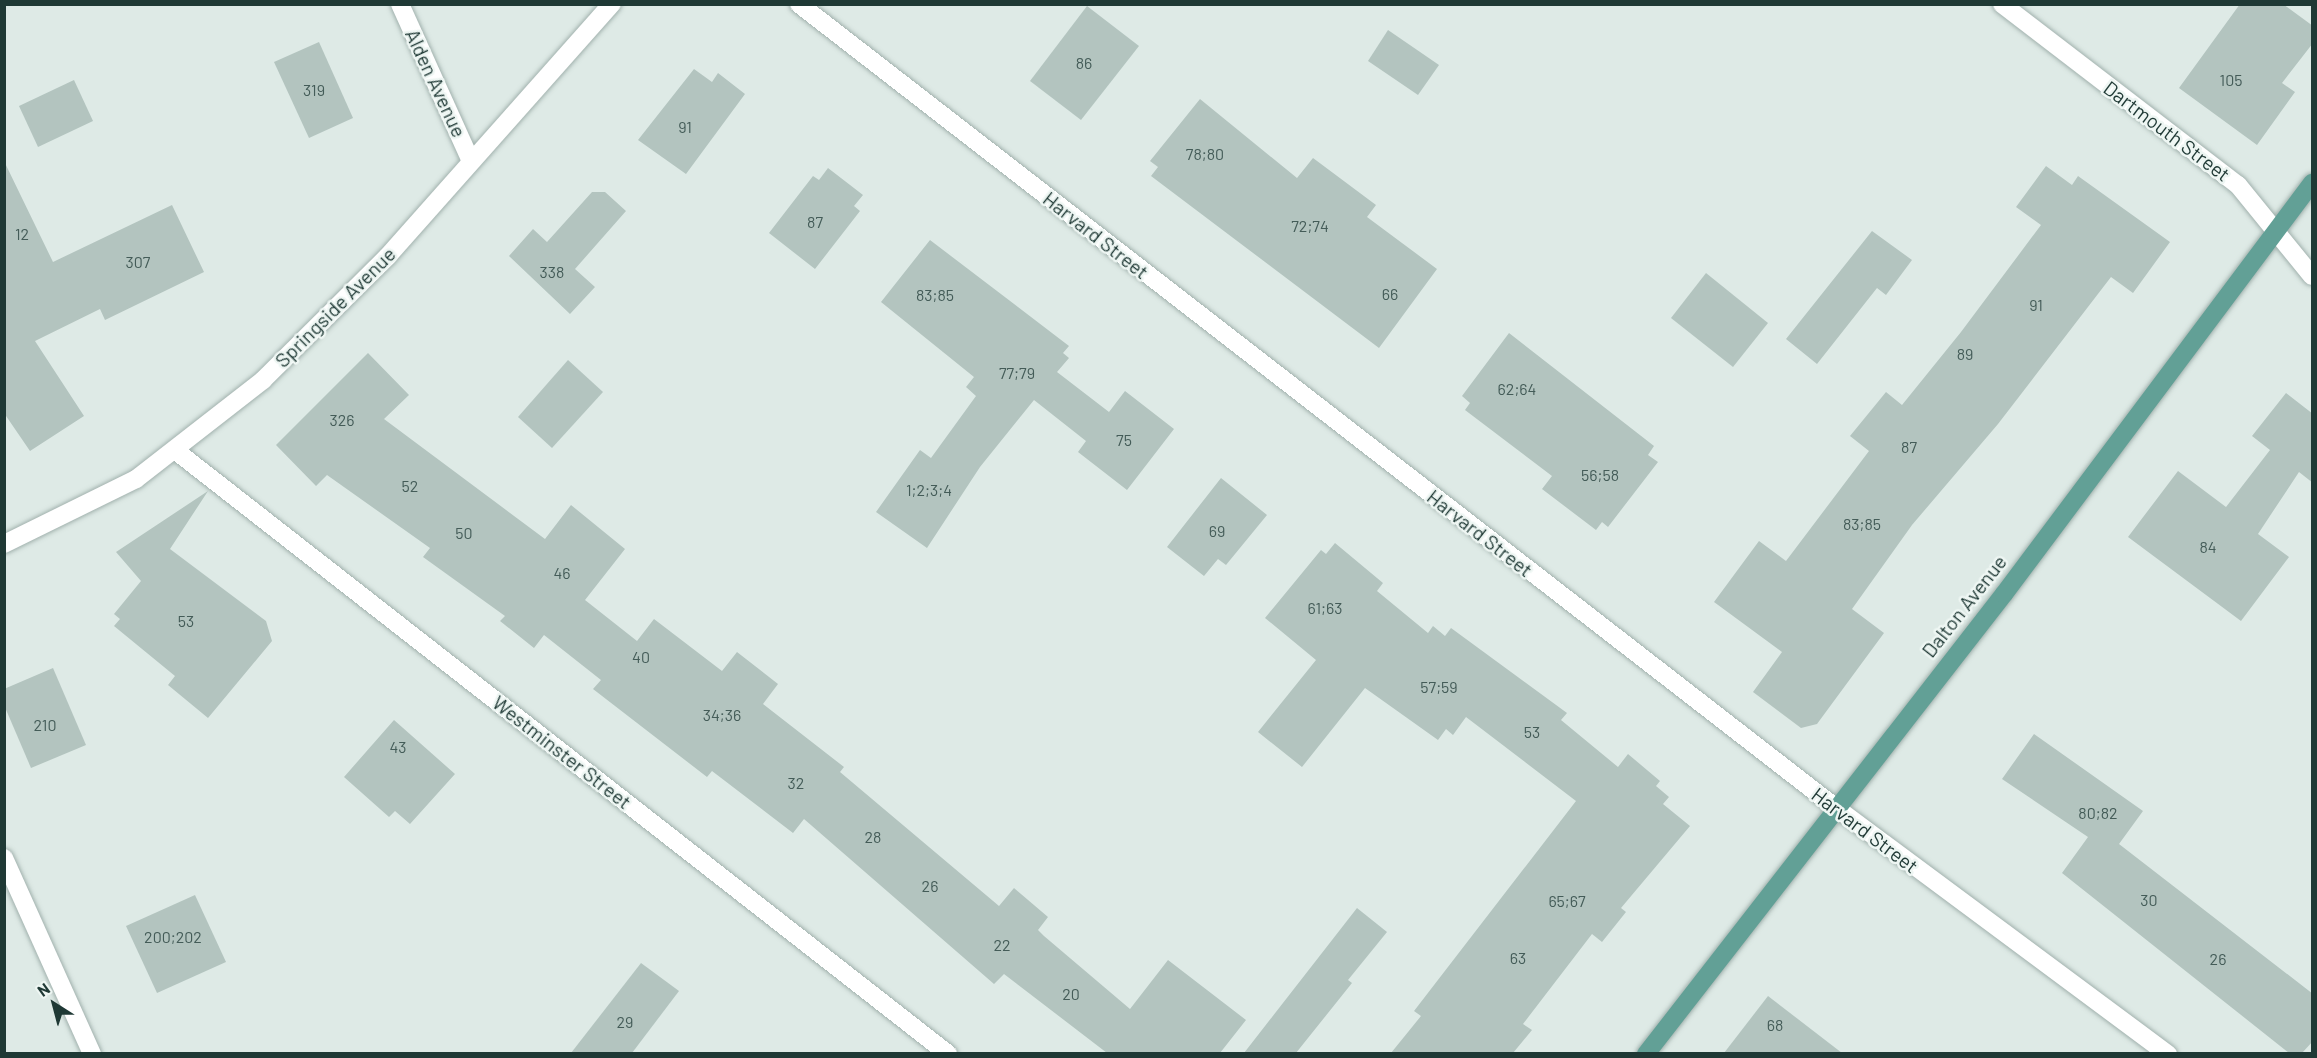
<!DOCTYPE html>
<html>
<head>
<meta charset="utf-8">
<style>
  body { margin:0 }
  #map { position:relative; width:2317px; height:1058px; overflow:hidden; background:#deeae6; font-family:Barlow,sans-serif }
  div>[style] { position:absolute }
  [style*='--x'] { left:calc(var(--x)*1px); top:calc(var(--y)*1px); width:calc(var(--w)*1px); rotate:calc(var(--a)*1deg) }
  .building>* { inset:0; background:#b3c4bf }
  .roads { filter:drop-shadow(0 0 2px #a1b1ad) drop-shadow(0 0 2px #a1b1ad) }
  .minor>* { height:18px; margin:-9px; padding:0 9px; transform-origin:9px; border-radius:9px; background:#fff }
  .tertiary>* { height:18px; margin:-9px; padding:0 9px; transform-origin:9px; border-radius:9px; background:#fff }
  .primary>* { height:18px; margin:-9px; padding:0 9px; transform-origin:9px; border-radius:9px; background:#62a096 }
  span { translate:-50% -50%; white-space:nowrap; text-align:center; line-height:1.15; -webkit-text-stroke:5px #eef6f3; paint-order:stroke }
  .number-label { font-size:16px; color:#445c58 }
  .number-label span { -webkit-text-stroke-width:0 }
  .street-label { font-size:20px; color:#1f3935 }
  .frame { position:absolute; inset:0; border:6px solid #1f3935; pointer-events:none }
  .north { position:absolute; left:24px; top:974px; width:60px; height:60px; -webkit-text-stroke:4px #eef6f3; paint-order:stroke; rotate:324deg; font-size:16px; font-weight:700; line-height:24px; text-align:center; color:#1f3935 }
  .north::after { content:''; display:block; margin:auto; width:21px; height:27px; background:#1f3935; clip-path:polygon(50% 0,100% 100%,50% 72%,0 100%) }
</style>
</head>
<body>
<div id="map">
  <div class="building">
    <div style="clip-path:polygon(2240px 4px,2283px 4px,2313px 26px,2313px 43px,2282px 83px,2295px 92px,2257px 145px,2179px 88px)"></div>
    <div style="clip-path:polygon(1087px 6px,1139px 46px,1081px 120px,1030px 81px)"></div>
    <div style="clip-path:polygon(1388px 30px,1439px 65px,1418px 95px,1368px 61px)"></div>
    <div style="clip-path:polygon(319px 42px,353px 118px,309px 138px,274px 62px)"></div>
    <div style="clip-path:polygon(694px 69px,712px 82px,718px 73px,745px 94px,686px 174px,638px 140px)"></div>
    <div style="clip-path:polygon(74px 80px,93px 121px,38px 147px,19px 106px)"></div>
    <div style="clip-path:polygon(1200px 99px,1297px 178px,1313px 158px,1376px 205px,1367px 217px,1437px 269px,1379px 348px,1151px 176px,1158px 167px,1150px 161px)"></div>
    <div style="clip-path:polygon(4px 161px,53px 262px,172px 205px,204px 272px,105px 320px,100px 309px,35px 341px,84px 416px,30px 451px,4px 413px)"></div>
    <div style="clip-path:polygon(2046px 166px,2072px 185px,2078px 176px,2170px 242px,2133px 293px,2111px 277px,1998px 424px,1912px 525px,1852px 609px,1884px 633px,1817px 724px,1801px 728px,1753px 692px,1782px 652px,1714px 602px,1759px 541px,1786px 561px,1869px 451px,1850px 436px,1886px 392px,1902px 405px,1961px 332px,2041px 225px,2016px 207px)"></div>
    <div style="clip-path:polygon(828px 168px,863px 195px,854px 206px,860px 211px,815px 269px,769px 233px,813px 176px,819px 180px)"></div>
    <div style="clip-path:polygon(592px 192px,605px 192px,626px 211px,575px 269px,595px 287px,570px 314px,509px 256px,533px 229px,547px 242px)"></div>
    <div style="clip-path:polygon(1872px 231px,1912px 260px,1886px 295px,1877px 288px,1817px 364px,1786px 339px)"></div>
    <div style="clip-path:polygon(930px 240px,1069px 346px,1063px 353px,1069px 358px,1057px 372px,1109px 412px,1125px 391px,1174px 429px,1127px 490px,1078px 452px,1086px 441px,1034px 400px,980px 467px,927px 548px,876px 512px,920px 450px,931px 458px,976px 396px,966px 387px,974px 377px,881px 302px)"></div>
    <div style="clip-path:polygon(1706px 273px,1768px 323px,1733px 367px,1671px 318px)"></div>
    <div style="clip-path:polygon(1509px 333px,1654px 446px,1648px 455px,1658px 462px,1608px 527px,1602px 522px,1596px 530px,1542px 489px,1552px 476px,1465px 410px,1470px 403px,1462px 396px)"></div>
    <div style="clip-path:polygon(368px 353px,409px 395px,384px 419px,545px 539px,571px 505px,625px 549px,585px 600px,637px 641px,654px 619px,722px 671px,737px 652px,778px 684px,763px 704px,844px 767px,840px 772px,999px 906px,1014px 888px,1048px 917px,1038px 930px,1044px 936px,1130px 1009px,1168px 960px,1246px 1020px,1220px 1053px,1107px 1053px,1004px 974px,994px 984px,804px 819px,793px 833px,712px 771px,707px 777px,593px 689px,601px 680px,544px 635px,534px 648px,500px 621px,505px 616px,423px 557px,430px 548px,327px 475px,316px 486px,276px 445px)"></div>
    <div style="clip-path:polygon(568px 360px,603px 392px,552px 448px,518px 417px)"></div>
    <div style="clip-path:polygon(2286px 393px,2313px 414px,2313px 483px,2299px 472px,2258px 534px,2289px 557px,2241px 621px,2128px 537px,2178px 471px,2226px 507px,2270px 450px,2252px 436px)"></div>
    <div style="clip-path:polygon(1221px 478px,1267px 515px,1226px 565px,1218px 559px,1204px 576px,1167px 547px)"></div>
    <div style="clip-path:polygon(208px 491px,170px 549px,266px 621px,272px 641px,208px 718px,168px 685px,175px 676px,114px 626px,120px 619px,114px 614px,141px 581px,116px 552px)"></div>
    <div style="clip-path:polygon(1335px 543px,1383px 583px,1377px 591px,1428px 633px,1433px 626px,1445px 636px,1451px 628px,1567px 713px,1561px 720px,1618px 767px,1628px 754px,1660px 781px,1656px 786px,1669px 797px,1663px 804px,1690px 826px,1621px 908px,1626px 912px,1602px 942px,1592px 934px,1523px 1024px,1532px 1030px,1513px 1053px,1391px 1053px,1421px 1016px,1414px 1011px,1576px 801px,1466px 717px,1453px 735px,1446px 729px,1438px 740px,1365px 688px,1302px 767px,1258px 732px,1316px 660px,1265px 618px,1321px 550px,1326px 554px)"></div>
    <div style="clip-path:polygon(53px 668px,86px 745px,31px 768px,4px 705px,4px 689px)"></div>
    <div style="clip-path:polygon(394px 720px,455px 774px,410px 824px,395px 811px,389px 817px,344px 777px)"></div>
    <div style="clip-path:polygon(2034px 734px,2143px 811px,2119px 844px,2313px 994px,2313px 1041px,2302px 1053px,2289px 1053px,2062px 873px,2088px 837px,2002px 779px)"></div>
    <div style="clip-path:polygon(195px 895px,226px 962px,157px 993px,126px 926px)"></div>
    <div style="clip-path:polygon(1357px 908px,1387px 932px,1348px 980px,1352px 983px,1296px 1053px,1244px 1053px)"></div>
    <div style="clip-path:polygon(641px 963px,679px 991px,632px 1053px,571px 1053px)"></div>
    <div style="clip-path:polygon(1768px 996px,1842px 1053px,1724px 1053px)"></div>
  </div>
  <div class="roads">
    <div class="minor">
      <div style="--x:400;--y:4;--w:172;--a:65.7"></div>
      <div style="--x:799;--y:4;--w:1311;--a:37.78"></div>
      <div style="--x:1835;--y:807;--w:415;--a:36.6"></div>
      <div style="--x:2002;--y:4;--w:297;--a:37.5"></div>
      <div style="--x:2238;--y:185;--w:117;--a:50.9"></div>
      <div style="--x:176;--y:451;--w:980;--a:37.99"></div>
      <div style="--x:4;--y:858;--w:215;--a:65.8"></div>
    </div>
    <div class="tertiary">
      <div style="--x:4;--y:544;--w:147;--a:-26.2"></div>
      <div style="--x:136;--y:479;--w:161;--a:-37.9"></div>
      <div style="--x:263;--y:380;--w:175;--a:-44.8"></div>
      <div style="--x:387;--y:257;--w:339;--a:-48.4"></div>
    </div>
    <div class="primary">
      <div style="--x:1646;--y:1054;--w:583;--a:-52.11"></div>
      <div style="--x:2004;--y:594;--w:514;--a:-53.15"></div>
    </div>
  </div>
  <div class="number-label">
    <span style="left:1084px;top:63px">86</span>
    <span style="left:2231px;top:80px">105</span>
    <span style="left:314px;top:90px">319</span>
    <span style="left:685px;top:127px">91</span>
    <span style="left:1205px;top:154px">78;80</span>
    <span style="left:815px;top:222px">87</span>
    <span style="left:1310px;top:226px">72;74</span>
    <span style="left:22px;top:234px">12</span>
    <span style="left:138px;top:262px">307</span>
    <span style="left:552px;top:272px">338</span>
    <span style="left:1390px;top:294px">66</span>
    <span style="left:935px;top:295px">83;85</span>
    <span style="left:2036px;top:305px">91</span>
    <span style="left:1965px;top:354px">89</span>
    <span style="left:1017px;top:373px">77;79</span>
    <span style="left:1517px;top:389px">62;64</span>
    <span style="left:342px;top:420px">326</span>
    <span style="left:1124px;top:440px">75</span>
    <span style="left:1909px;top:447px">87</span>
    <span style="left:1600px;top:475px">56;58</span>
    <span style="left:410px;top:486px">52</span>
    <span style="left:929px;top:490px">1;2;3;4</span>
    <span style="left:1862px;top:524px">83;85</span>
    <span style="left:1217px;top:531px">69</span>
    <span style="left:464px;top:533px">50</span>
    <span style="left:2208px;top:547px">84</span>
    <span style="left:562px;top:573px">46</span>
    <span style="left:1325px;top:608px">61;63</span>
    <span style="left:186px;top:621px">53</span>
    <span style="left:641px;top:657px">40</span>
    <span style="left:1439px;top:687px">57;59</span>
    <span style="left:722px;top:715px">34;36</span>
    <span style="left:45px;top:725px">210</span>
    <span style="left:1532px;top:732px">53</span>
    <span style="left:398px;top:747px">43</span>
    <span style="left:796px;top:783px">32</span>
    <span style="left:2098px;top:813px">80;82</span>
    <span style="left:873px;top:837px">28</span>
    <span style="left:930px;top:886px">26</span>
    <span style="left:2149px;top:900px">30</span>
    <span style="left:1567px;top:901px">65;67</span>
    <span style="left:173px;top:937px">200;202</span>
    <span style="left:1002px;top:945px">22</span>
    <span style="left:1518px;top:958px">63</span>
    <span style="left:2218px;top:959px">26</span>
    <span style="left:1071px;top:994px">20</span>
    <span style="left:625px;top:1022px">29</span>
    <span style="left:1775px;top:1025px">68</span>
  </div>
  <div class="street-label">
    <span style="left:436px;top:83px;rotate:65deg">Alden Avenue</span>
    <span style="left:2167px;top:131px;rotate:37deg">Dartmouth Street</span>
    <span style="left:1096px;top:235px;rotate:38deg">Harvard Street</span>
    <span style="left:335px;top:307px;rotate:-45deg">Springside Avenue</span>
    <span style="left:1480px;top:533px;rotate:38deg">Harvard Street</span>
    <span style="left:1964px;top:606px;rotate:-52deg">Dalton Avenue</span>
    <span style="left:562px;top:752px;rotate:38deg">Westminster Street</span>
    <span style="left:1865px;top:830px;rotate:37deg">Harvard Street</span>
  </div>
  <div class="frame"></div>
  <div class="north">N</div>
</div>
</body>
</html>
